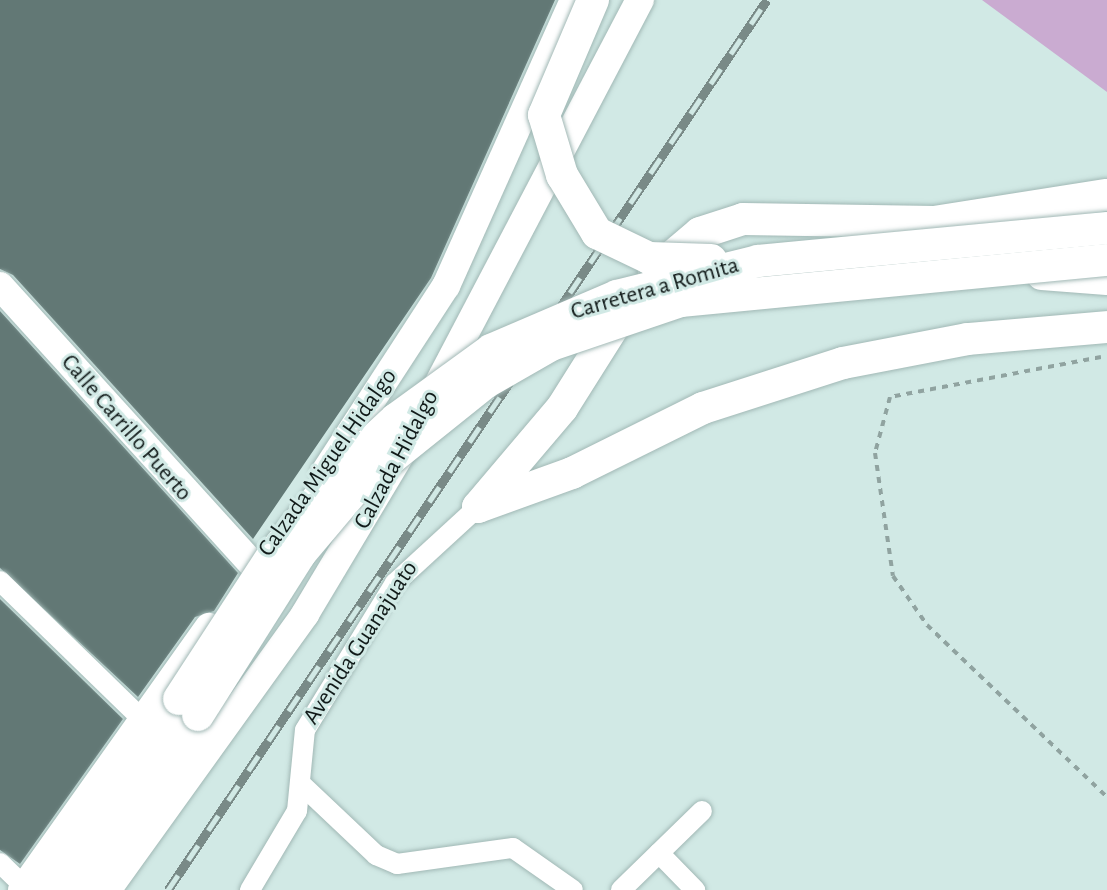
<!DOCTYPE html>
<html>
<head>
<meta charset="utf-8">
<style>
  body { margin:0 }
  #map { position:relative; width:1107px; height:890px; overflow:hidden; background:#d1e9e5; font-family:"Alegreya Sans",sans-serif }
  div>[style] { position:absolute }
  [style*='--x'] { left:calc(var(--x)*1px); top:calc(var(--y)*1px); width:calc(var(--w)*1px); rotate:calc(var(--a)*1deg) }
  .green>* { inset:0; background:#caabd1 }
  .building>* { inset:0; background:#627875 }
  .path>* { height:4px; margin-top:-2px; transform-origin:0; background:repeating-linear-gradient(90deg,#90a3a0 0 6px,transparent 0 12px) }
  .roads { filter:drop-shadow(0 0 2px #a1b8b5) drop-shadow(0 0 2px #a1b8b5) }
  .street>* { height:20px; margin:-10px; padding:0 10px; transform-origin:10px; border-radius:10px; background:#fff }
  .secondary>* { height:28px; margin:-14px; padding:0 14px; transform-origin:14px; border-radius:14px; background:#fff }
  .primary>* { height:32px; margin:-16px; padding:0 16px; transform-origin:16px; border-radius:16px; background:#fff }
  .rail>* { height:9px; margin-top:-4.5px; transform-origin:0; background:repeating-linear-gradient(90deg,#d1e9e5 0 18px,#798a87 0 36px); box-sizing:border-box; border-block:2px solid #798a87 }
  .bridges { filter:drop-shadow(0 0 2px #a1b8b5) drop-shadow(0 0 2px #a1b8b5) }
  .primary-bridge>* { height:32px; margin:-16px; padding:0 16px; transform-origin:16px; border-radius:16px; background:#fff }
  span { translate:-50% -50%; white-space:nowrap; text-align:center; line-height:1.15; -webkit-text-stroke:6px #d1e9e5; paint-order:stroke }
  .street-label { font-size:24px; color:#111a19 }
</style>
</head>
<body>
<div id="map">
  <div class="green">
    <div style="clip-path:polygon(982px 0,1107px 0,1107px 92px)"></div>
  </div>
  <div class="building">
    <div style="clip-path:polygon(0 0,555px 0,431px 278px,253px 539px,13px 275px,0 269px)"></div>
    <div style="clip-path:polygon(0 311px,238px 573px,214px 611px,195px 617px,138px 697px,0 568px)"></div>
    <div style="clip-path:polygon(0 599px,123px 719px,20px 864px,0 850px)"></div>
  </div>
  <div class="path">
    <div style="--x:1101;--y:357;--w:215;--a:169.3"></div>
    <div style="--x:890;--y:397;--w:58;--a:105"></div>
    <div style="--x:875;--y:453;--w:124;--a:81.7"></div>
    <div style="--x:893;--y:576;--w:60;--a:55.2"></div>
    <div style="--x:927;--y:625;--w:249;--a:43.7"></div>
  </div>
  <div class="roads">
    <div class="street">
      <div style="--x:0;--y:581;--w:198;--a:44.2"></div>
      <div style="--x:301;--y:784;--w:103;--a:43.4"></div>
      <div style="--x:376;--y:855;--w:23;--a:23"></div>
      <div style="--x:397;--y:864;--w:117;--a:-7.9"></div>
      <div style="--x:513;--y:848;--w:73;--a:35"></div>
      <div style="--x:659;--y:853;--w:52;--a:45.8"></div>
      <div style="--x:0;--y:863;--w:35;--a:44"></div>
      <div style="--x:250;--y:890;--w:92;--a:-59.3"></div>
      <div style="--x:297;--y:811;--w:81;--a:-84.4"></div>
      <div style="--x:305;--y:730;--w:172;--a:-58.5"></div>
      <div style="--x:395;--y:583;--w:113;--a:-42.5"></div>
      <div style="--x:621;--y:890;--w:113;--a:-44.3"></div>
    </div>
    <div class="secondary">
      <div style="--x:0;--y:286;--w:411;--a:47.8"></div>
      <div style="--x:434;--y:392;--w:443;--a:-62.3"></div>
      <div style="--x:325;--y:472;--w:222;--a:-57"></div>
      <div style="--x:446;--y:286;--w:313;--a:-65.9"></div>
      <div style="--x:22;--y:890;--w:323;--a:-54.6"></div>
      <div style="--x:107;--y:890;--w:340;--a:-54.3"></div>
      <div style="--x:305;--y:614;--w:191;--a:-59.1"></div>
    </div>
    <div class="primary">
      <div style="--x:654;--y:272;--w:60;--a:-40.3"></div>
      <div style="--x:700;--y:233;--w:45;--a:-18"></div>
      <div style="--x:743;--y:219;--w:191;--a:0.9"></div>
      <div style="--x:934;--y:222;--w:175;--a:-8.9"></div>
      <div style="--x:1042;--y:274;--w:65;--a:4.4"></div>
      <div style="--x:478;--y:507;--w:130;--a:-49.7"></div>
      <div style="--x:562;--y:408;--w:118;--a:-57.8"></div>
      <div style="--x:478;--y:507;--w:100;--a:-19.9"></div>
      <div style="--x:572;--y:473;--w:146;--a:-26.4"></div>
      <div style="--x:703;--y:408;--w:147;--a:-17.8"></div>
      <div style="--x:843;--y:363;--w:127;--a:-10.9"></div>
      <div style="--x:968;--y:339;--w:140;--a:-4.9"></div>
      <div style="--x:48;--y:890;--w:232;--a:-55.6"></div>
      <div style="--x:82;--y:890;--w:210;--a:-56.5"></div>
    </div>
  </div>
  <div class="rail">
    <div style="--x:168;--y:890;--w:1073;--a:-56.06"></div>
  </div>
  <div class="bridges">
    <div class="primary-bridge">
      <div style="--x:593;--y:0;--w:125;--a:113.1"></div>
      <div style="--x:544;--y:115;--w:63;--a:73.3"></div>
      <div style="--x:562;--y:175;--w:68;--a:58.9"></div>
      <div style="--x:597;--y:233;--w:58;--a:25.7"></div>
      <div style="--x:649;--y:258;--w:62;--a:1.8"></div>
      <div style="--x:179;--y:699;--w:174;--a:-56.9"></div>
      <div style="--x:274;--y:553;--w:105;--a:-51.2"></div>
      <div style="--x:340;--y:471;--w:76;--a:-42.9"></div>
      <div style="--x:396;--y:419;--w:117;--a:-36"></div>
      <div style="--x:491;--y:350;--w:137;--a:-23.2"></div>
      <div style="--x:617;--y:296;--w:145;--a:-13.9"></div>
      <div style="--x:758;--y:261;--w:351;--a:-5.4"></div>
      <div style="--x:198;--y:715;--w:191;--a:-57.6"></div>
      <div style="--x:300;--y:554;--w:92;--a:-49.9"></div>
      <div style="--x:359;--y:484;--w:161;--a:-38.7"></div>
      <div style="--x:485;--y:383;--w:76;--a:-29.9"></div>
      <div style="--x:551;--y:345;--w:137;--a:-18.7"></div>
      <div style="--x:681;--y:301;--w:428;--a:-5.5"></div>
    </div>
  </div>
  <div class="street-label">
    <span style="left:655px;top:289px;rotate:-16deg">Carretera a Romita</span>
    <span style="left:126px;top:428px;rotate:49deg">Calle Carrillo Puerto</span>
    <span style="left:397px;top:460px;rotate:-62deg">Calzada Hidalgo</span>
    <span style="left:328px;top:463px;rotate:-55deg">Calzada Miguel Hidalgo</span>
    <span style="left:361px;top:643px;rotate:-57deg">Avenida Guanajuato</span>
  </div>
</div>
</body>
</html>
